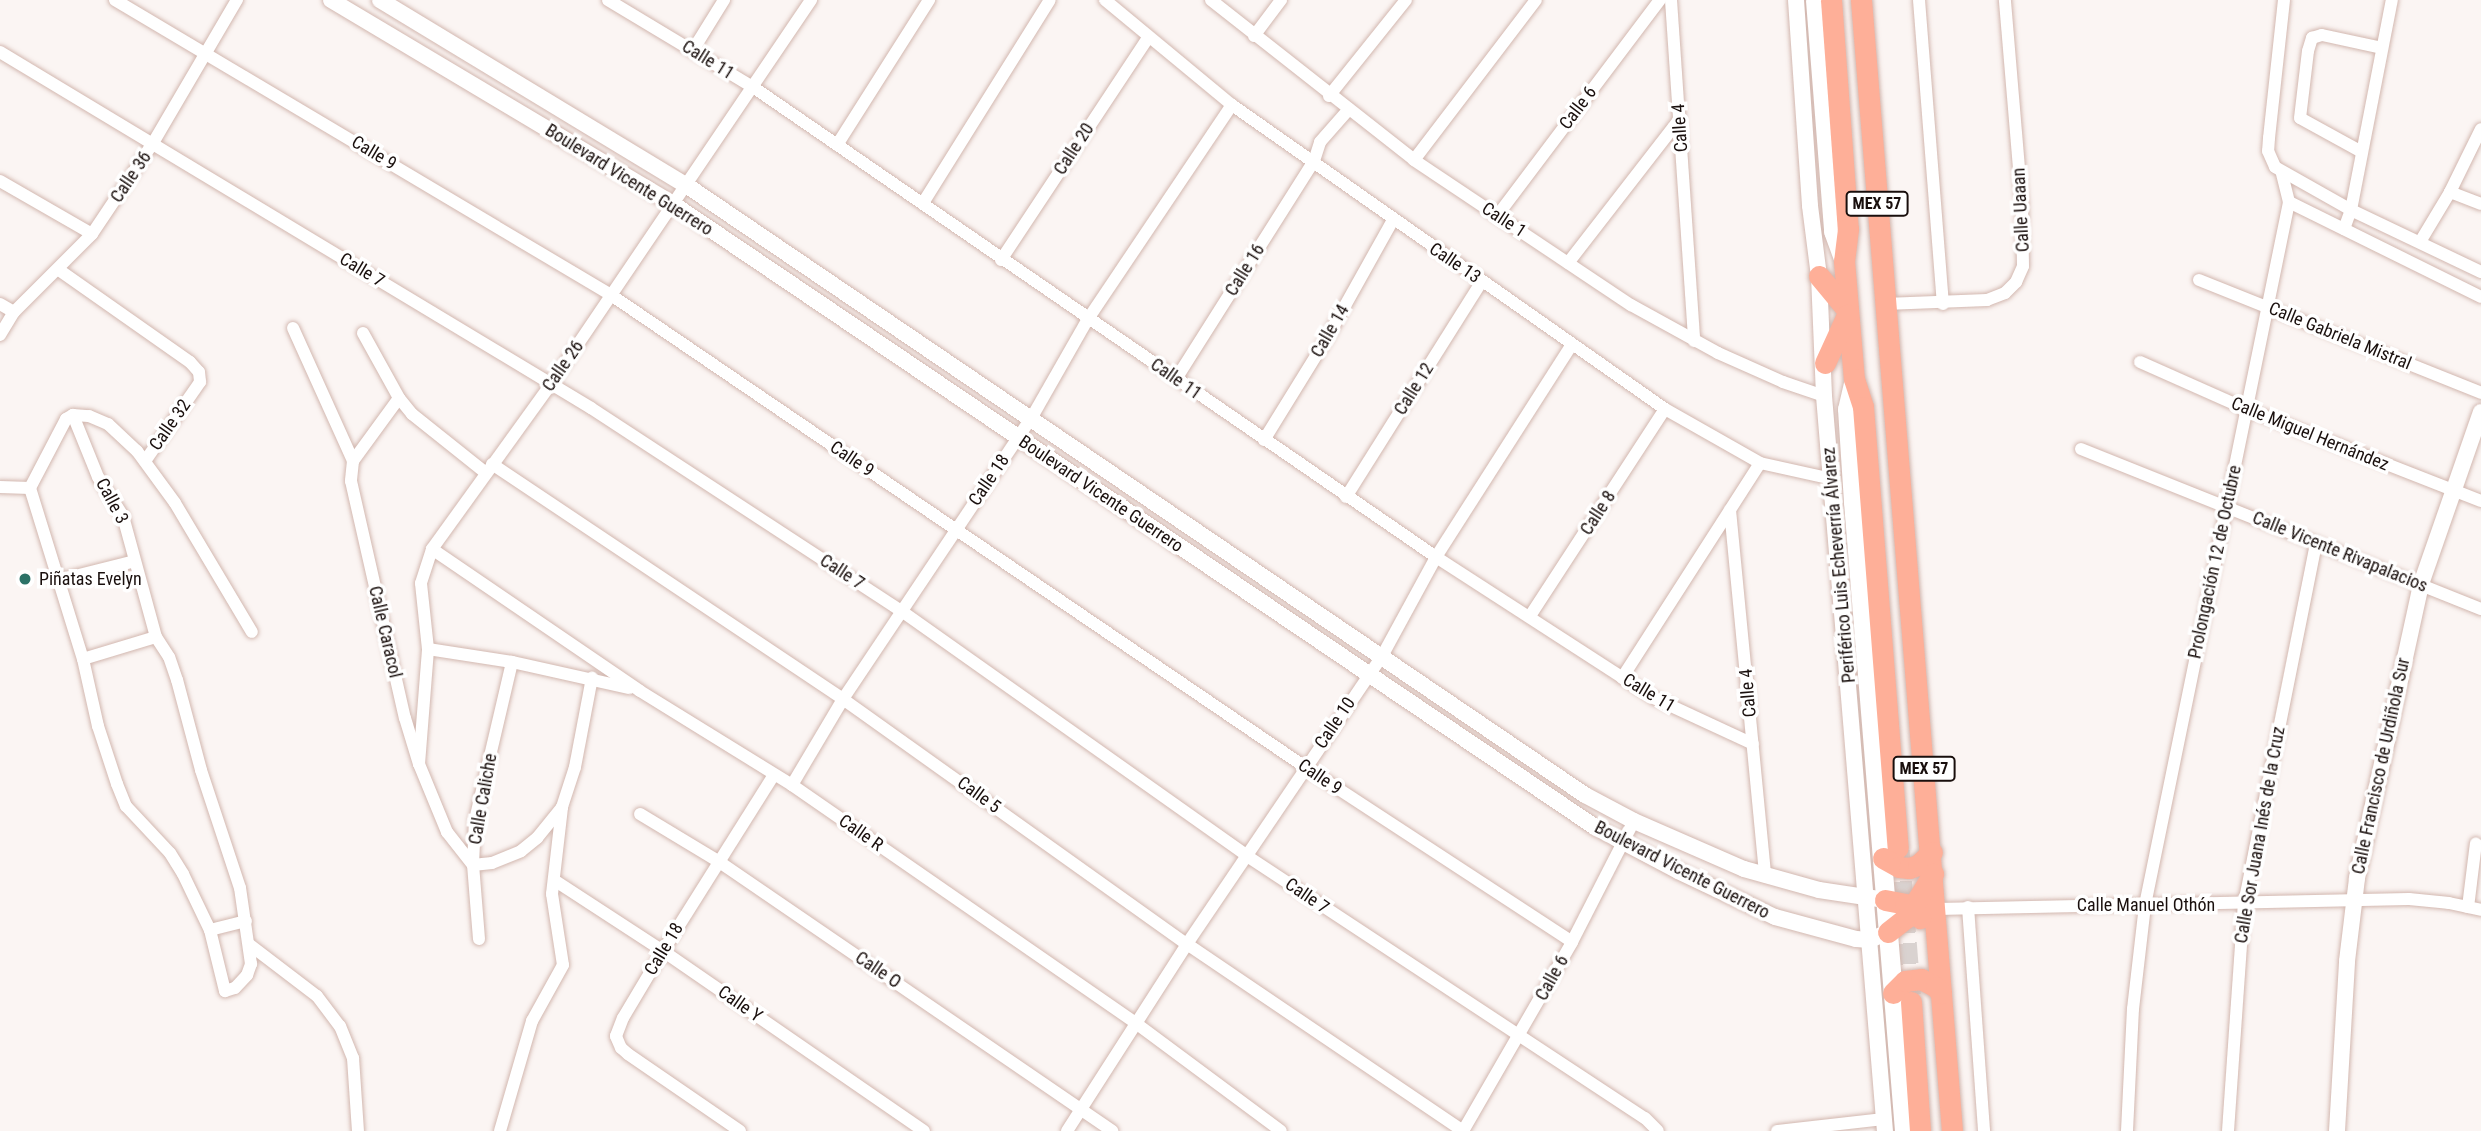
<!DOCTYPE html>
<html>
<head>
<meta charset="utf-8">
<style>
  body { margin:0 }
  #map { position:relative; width:2481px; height:1131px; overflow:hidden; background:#fbf5f3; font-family:"Roboto Condensed",sans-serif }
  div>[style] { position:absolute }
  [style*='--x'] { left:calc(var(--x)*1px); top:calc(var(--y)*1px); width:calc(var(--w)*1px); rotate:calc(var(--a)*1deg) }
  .trunk-tunnel>* { height:21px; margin-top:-10.5px; transform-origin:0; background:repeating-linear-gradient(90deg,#d9d2d0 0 21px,transparent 0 31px) }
  .roads { filter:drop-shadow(0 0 2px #d2b7af) drop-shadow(0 0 2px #d2b7af) }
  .minor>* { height:12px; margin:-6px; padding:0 6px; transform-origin:6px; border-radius:6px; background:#fff }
  .tertiary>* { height:16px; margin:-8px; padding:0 8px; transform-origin:8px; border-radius:8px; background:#fff }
  .secondary>* { height:19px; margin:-9.5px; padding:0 9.5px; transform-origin:9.5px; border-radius:9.5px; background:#fff }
  .trunk>* { height:21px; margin:-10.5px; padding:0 10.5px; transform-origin:10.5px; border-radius:10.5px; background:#feaf98 }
  .dots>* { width:19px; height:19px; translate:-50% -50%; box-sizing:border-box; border:4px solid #fff; border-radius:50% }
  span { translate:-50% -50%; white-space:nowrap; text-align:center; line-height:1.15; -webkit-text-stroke:7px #fff; paint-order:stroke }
  .shield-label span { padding:2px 5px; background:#fff; border:2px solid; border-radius:5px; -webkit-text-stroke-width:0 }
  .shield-label { font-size:16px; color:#190f0d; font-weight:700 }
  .street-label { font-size:18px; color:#190f0d }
  .poi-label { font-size:18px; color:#190f0d }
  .left { translate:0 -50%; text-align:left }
</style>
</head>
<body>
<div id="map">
  <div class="trunk-tunnel">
    <div style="--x:1899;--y:850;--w:152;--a:85.5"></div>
  </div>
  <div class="roads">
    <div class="minor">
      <div style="--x:115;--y:0;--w:577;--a:30.74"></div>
      <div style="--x:611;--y:295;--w:839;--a:34.22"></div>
      <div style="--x:1305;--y:767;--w:319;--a:33.2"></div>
      <div style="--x:608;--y:0;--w:169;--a:31"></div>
      <div style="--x:753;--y:87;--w:829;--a:34.53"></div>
      <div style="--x:1436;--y:557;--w:260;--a:32.9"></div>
      <div style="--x:1654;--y:698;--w:109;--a:24.9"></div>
      <div style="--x:1105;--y:0;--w:165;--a:39.6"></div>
      <div style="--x:1232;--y:105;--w:529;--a:35.07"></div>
      <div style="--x:1665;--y:409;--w:109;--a:29.6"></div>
      <div style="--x:1760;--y:463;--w:74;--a:12.5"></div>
      <div style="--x:1211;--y:0;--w:258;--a:38.2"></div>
      <div style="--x:1414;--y:160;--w:261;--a:33.8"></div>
      <div style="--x:1631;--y:305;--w:99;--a:28.9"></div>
      <div style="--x:1718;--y:353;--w:71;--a:24"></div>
      <div style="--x:1783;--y:382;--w:43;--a:18.9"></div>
      <div style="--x:1671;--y:0;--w:342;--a:86.1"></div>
      <div style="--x:1919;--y:0;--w:305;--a:85.5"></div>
      <div style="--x:2284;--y:0;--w:139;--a:96.2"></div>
      <div style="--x:2269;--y:138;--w:13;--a:94"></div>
      <div style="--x:2268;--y:151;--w:17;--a:66"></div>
      <div style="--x:2275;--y:167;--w:87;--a:29.5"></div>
      <div style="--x:2351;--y:210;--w:144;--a:25.5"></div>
      <div style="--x:1254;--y:36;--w:45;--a:-53.1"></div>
      <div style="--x:693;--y:50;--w:59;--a:-58.2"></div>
      <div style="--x:0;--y:52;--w:690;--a:31.06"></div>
      <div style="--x:591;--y:408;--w:373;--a:33.2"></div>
      <div style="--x:903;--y:612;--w:422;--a:35.3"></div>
      <div style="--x:1247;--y:856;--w:476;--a:33.4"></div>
      <div style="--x:1645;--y:1118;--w:18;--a:45"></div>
      <div style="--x:1329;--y:96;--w:123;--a:-51.3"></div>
      <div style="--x:837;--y:145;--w:172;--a:-57.6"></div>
      <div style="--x:2360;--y:151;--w:68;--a:-151.2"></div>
      <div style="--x:2300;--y:118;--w:67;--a:-83.2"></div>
      <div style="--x:2308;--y:51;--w:14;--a:-73"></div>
      <div style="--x:2312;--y:38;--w:10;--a:-17"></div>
      <div style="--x:2322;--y:35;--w:61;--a:12.2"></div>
      <div style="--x:1414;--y:160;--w:201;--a:-52.7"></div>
      <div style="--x:0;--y:181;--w:106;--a:29.9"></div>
      <div style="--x:2450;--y:192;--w:33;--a:21"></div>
      <div style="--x:2289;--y:202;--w:214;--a:26.3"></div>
      <div style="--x:923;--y:203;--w:239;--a:-58"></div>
      <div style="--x:1497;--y:216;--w:271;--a:-53"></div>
      <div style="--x:2344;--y:229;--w:20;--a:-70"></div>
      <div style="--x:2351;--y:210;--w:214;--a:-79"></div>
      <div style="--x:2420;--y:242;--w:58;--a:-59"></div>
      <div style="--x:2450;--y:192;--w:70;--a:-63.8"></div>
      <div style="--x:1001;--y:260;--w:266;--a:-56.5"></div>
      <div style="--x:1568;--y:263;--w:181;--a:-52.2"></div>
      <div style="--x:59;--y:270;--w:160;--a:35.1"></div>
      <div style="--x:190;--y:362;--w:13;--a:48"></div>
      <div style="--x:199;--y:372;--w:10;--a:84"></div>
      <div style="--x:200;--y:382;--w:96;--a:124.8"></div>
      <div style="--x:2199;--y:280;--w:304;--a:21.8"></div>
      <div style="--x:0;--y:304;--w:16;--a:30"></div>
      <div style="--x:1885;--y:304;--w:102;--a:-2.2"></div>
      <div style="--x:1987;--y:300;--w:19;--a:-21"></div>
      <div style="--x:2005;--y:293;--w:16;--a:-45"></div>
      <div style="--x:2016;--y:282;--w:17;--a:-66"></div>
      <div style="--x:2023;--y:266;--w:62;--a:-90.9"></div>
      <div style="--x:2022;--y:204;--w:205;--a:-94.8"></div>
      <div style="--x:293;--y:328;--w:146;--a:65.7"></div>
      <div style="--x:363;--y:333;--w:74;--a:61"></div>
      <div style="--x:399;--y:398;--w:21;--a:51"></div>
      <div style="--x:412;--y:414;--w:95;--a:38.6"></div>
      <div style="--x:0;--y:335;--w:27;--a:-59"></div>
      <div style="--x:14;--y:312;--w:110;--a:-45"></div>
      <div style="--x:92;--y:234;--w:110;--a:-56.2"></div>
      <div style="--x:153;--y:143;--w:166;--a:-59.6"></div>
      <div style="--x:2140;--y:362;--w:116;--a:23.9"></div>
      <div style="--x:2246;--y:409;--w:252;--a:21.4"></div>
      <div style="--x:1176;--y:379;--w:258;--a:-57.7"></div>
      <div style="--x:1314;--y:161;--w:20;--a:-72"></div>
      <div style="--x:1320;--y:142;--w:44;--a:-48.7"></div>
      <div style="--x:399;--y:398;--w:78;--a:126.1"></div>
      <div style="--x:353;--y:461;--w:20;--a:96"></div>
      <div style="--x:351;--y:481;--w:243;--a:77.2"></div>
      <div style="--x:405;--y:718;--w:48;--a:73.1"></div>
      <div style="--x:419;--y:764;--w:74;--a:67.6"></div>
      <div style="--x:447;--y:832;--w:42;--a:51.8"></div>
      <div style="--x:473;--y:865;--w:19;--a:-6"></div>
      <div style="--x:492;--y:863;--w:31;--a:-22"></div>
      <div style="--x:521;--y:851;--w:21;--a:-39"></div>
      <div style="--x:537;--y:838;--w:40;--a:-51"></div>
      <div style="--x:562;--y:807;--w:42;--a:-72"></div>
      <div style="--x:575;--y:767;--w:91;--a:-79.2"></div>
      <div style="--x:1264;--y:440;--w:120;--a:-58.3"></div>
      <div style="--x:1327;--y:338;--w:135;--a:-60.8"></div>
      <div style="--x:2081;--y:449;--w:431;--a:21.8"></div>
      <div style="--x:492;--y:464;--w:422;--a:33.8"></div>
      <div style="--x:843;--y:699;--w:422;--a:35.5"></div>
      <div style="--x:1187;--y:944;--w:333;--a:34.1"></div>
      <div style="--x:0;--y:487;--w:30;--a:2"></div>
      <div style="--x:30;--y:488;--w:179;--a:72.8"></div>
      <div style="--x:83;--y:659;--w:69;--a:77.4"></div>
      <div style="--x:98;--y:726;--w:61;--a:71.9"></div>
      <div style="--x:117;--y:784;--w:24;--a:68"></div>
      <div style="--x:126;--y:806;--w:64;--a:46.9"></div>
      <div style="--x:170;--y:853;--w:25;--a:58"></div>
      <div style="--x:183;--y:874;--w:62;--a:64.3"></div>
      <div style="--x:210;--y:930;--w:63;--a:76.2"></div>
      <div style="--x:225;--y:991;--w:10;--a:-17"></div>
      <div style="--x:235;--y:988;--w:18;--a:-47"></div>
      <div style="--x:247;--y:975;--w:12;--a:-70"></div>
      <div style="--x:251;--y:964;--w:77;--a:-98.2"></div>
      <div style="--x:240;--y:888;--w:124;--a:-108.3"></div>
      <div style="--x:201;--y:770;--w:93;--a:-104.9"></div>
      <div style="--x:177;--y:680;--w:24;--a:-109"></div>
      <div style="--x:169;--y:657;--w:24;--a:-123"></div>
      <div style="--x:156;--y:637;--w:125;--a:-105.3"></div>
      <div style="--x:123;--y:516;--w:46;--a:-122.7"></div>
      <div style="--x:98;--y:477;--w:67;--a:-112"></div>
      <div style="--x:30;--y:488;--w:78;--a:-62.4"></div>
      <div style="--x:66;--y:419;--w:8;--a:-30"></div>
      <div style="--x:73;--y:415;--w:16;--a:4"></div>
      <div style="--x:89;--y:416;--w:21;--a:23"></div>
      <div style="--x:108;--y:424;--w:40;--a:43"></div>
      <div style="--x:137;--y:451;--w:64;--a:53.8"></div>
      <div style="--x:175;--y:503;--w:150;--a:59.2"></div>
      <div style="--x:1346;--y:497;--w:255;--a:-57.8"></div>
      <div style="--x:1730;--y:510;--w:368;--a:84.5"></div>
      <div style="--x:432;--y:549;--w:252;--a:34.3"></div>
      <div style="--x:640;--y:691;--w:179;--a:31.7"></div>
      <div style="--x:792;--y:785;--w:420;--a:34.7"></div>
      <div style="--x:1137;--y:1024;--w:179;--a:36.6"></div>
      <div style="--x:59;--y:580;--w:78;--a:-14"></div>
      <div style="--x:1530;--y:616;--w:247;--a:-56.9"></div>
      <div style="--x:428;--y:649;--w:85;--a:8.8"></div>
      <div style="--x:512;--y:662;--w:120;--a:12.5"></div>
      <div style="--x:83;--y:659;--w:76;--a:-16.8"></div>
      <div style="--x:1622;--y:678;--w:255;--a:-57.3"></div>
      <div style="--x:419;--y:764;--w:115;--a:-85.5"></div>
      <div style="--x:428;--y:649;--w:66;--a:-96.1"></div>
      <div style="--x:421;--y:583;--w:36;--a:-72"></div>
      <div style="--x:432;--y:549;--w:203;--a:-54.2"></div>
      <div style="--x:551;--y:384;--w:464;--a:-55.9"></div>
      <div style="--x:792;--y:785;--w:100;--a:-59.3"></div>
      <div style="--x:843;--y:699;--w:339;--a:-56.2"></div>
      <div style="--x:1032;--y:417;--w:113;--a:-60.3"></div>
      <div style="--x:1088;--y:319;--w:258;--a:-56.1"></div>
      <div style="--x:640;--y:814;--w:91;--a:31.1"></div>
      <div style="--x:718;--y:861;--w:478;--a:34.4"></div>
      <div style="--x:554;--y:880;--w:130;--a:33.1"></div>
      <div style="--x:663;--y:951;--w:317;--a:34.6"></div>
      <div style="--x:1968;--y:907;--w:225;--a:85.9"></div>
      <div style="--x:2468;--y:907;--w:64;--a:-82.9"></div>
      <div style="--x:1937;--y:909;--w:472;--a:-1.2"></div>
      <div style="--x:2409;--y:899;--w:40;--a:5.7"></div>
      <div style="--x:2449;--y:903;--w:33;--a:12"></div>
      <div style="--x:210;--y:930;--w:37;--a:-14"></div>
      <div style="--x:479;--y:939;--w:74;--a:-94.6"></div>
      <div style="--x:473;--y:865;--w:45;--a:-87.5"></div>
      <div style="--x:475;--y:820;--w:162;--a:-76.8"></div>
      <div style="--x:250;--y:945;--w:84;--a:37.3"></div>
      <div style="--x:317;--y:996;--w:38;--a:53"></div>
      <div style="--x:340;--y:1026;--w:35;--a:68"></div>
      <div style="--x:353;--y:1058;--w:73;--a:86.1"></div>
      <div style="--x:500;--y:1131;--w:115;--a:-73.8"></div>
      <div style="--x:532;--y:1021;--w:64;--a:-61"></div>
      <div style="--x:563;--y:965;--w:72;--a:-98.8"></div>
      <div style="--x:552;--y:894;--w:88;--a:-83.4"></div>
      <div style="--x:740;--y:1131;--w:136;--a:-145.5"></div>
      <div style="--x:628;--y:1054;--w:9;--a:-139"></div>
      <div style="--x:621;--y:1048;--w:13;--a:-113"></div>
      <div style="--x:616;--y:1036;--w:19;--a:-69"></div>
      <div style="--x:623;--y:1018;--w:78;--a:-59.2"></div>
      <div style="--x:663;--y:951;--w:208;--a:-57.8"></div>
      <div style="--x:1067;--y:1131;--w:222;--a:-57.3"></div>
      <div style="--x:1187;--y:944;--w:346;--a:-55.9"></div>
      <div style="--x:1381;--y:658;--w:115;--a:-61.4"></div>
      <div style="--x:1436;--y:557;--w:250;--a:-57.4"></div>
      <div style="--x:1463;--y:1131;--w:218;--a:-60"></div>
      <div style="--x:1572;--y:942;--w:136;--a:-62.9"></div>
      <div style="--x:1777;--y:1131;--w:108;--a:-6.4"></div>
      <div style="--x:2127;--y:1131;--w:122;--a:-87.2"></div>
      <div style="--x:2133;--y:1009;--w:105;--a:-83.4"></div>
      <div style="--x:2145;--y:905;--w:718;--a:-78.42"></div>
      <div style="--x:2289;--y:202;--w:30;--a:-104"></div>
      <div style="--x:2228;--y:1131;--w:228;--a:-86"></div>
      <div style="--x:2244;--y:904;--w:368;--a:-78.7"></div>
    </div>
    <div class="tertiary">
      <div style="--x:331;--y:0;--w:398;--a:30.8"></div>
      <div style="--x:673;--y:204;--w:1113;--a:34.05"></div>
      <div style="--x:1595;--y:827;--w:94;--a:27.9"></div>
      <div style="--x:1678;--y:871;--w:107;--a:25.4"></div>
      <div style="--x:1775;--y:917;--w:84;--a:15.2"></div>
      <div style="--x:1856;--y:939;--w:14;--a:4"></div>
      <div style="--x:1870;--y:940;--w:20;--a:-24"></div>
      <div style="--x:380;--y:0;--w:358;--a:31.2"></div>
      <div style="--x:686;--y:185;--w:1086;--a:34.16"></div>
      <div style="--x:1585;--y:795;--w:55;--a:28"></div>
      <div style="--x:1634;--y:821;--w:120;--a:23.6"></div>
      <div style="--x:1744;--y:869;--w:78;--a:15.6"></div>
      <div style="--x:1819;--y:890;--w:67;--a:8.6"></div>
      <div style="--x:1796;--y:0;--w:206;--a:86.1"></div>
      <div style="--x:1810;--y:206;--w:71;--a:82.7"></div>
      <div style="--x:1819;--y:276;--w:120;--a:87.6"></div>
      <div style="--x:1824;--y:396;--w:738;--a:85.26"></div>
      <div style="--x:2337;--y:1131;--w:170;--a:-86.6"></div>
      <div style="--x:2347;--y:961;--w:84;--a:-83.1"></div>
      <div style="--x:2357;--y:878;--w:301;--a:-77.7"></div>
      <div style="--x:2421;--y:584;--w:182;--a:-70.8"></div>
    </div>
    <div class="secondary">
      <div style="--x:1815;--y:0;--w:232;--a:85.5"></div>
      <div style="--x:1833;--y:231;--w:32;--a:70"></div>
      <div style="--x:1854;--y:379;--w:31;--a:103"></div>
      <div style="--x:1847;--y:409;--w:93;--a:86.3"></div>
      <div style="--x:1853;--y:502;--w:631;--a:85.36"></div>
    </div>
    <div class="trunk">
      <div style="--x:1831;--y:0;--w:230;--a:85.8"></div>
      <div style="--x:1848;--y:229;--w:32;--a:97"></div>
      <div style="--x:1844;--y:261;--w:118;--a:85.2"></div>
      <div style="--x:1854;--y:379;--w:29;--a:72"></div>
      <div style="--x:1863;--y:407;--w:442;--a:85.5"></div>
      <div style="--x:1861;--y:0;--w:1135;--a:85.4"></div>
      <div style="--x:1819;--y:276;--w:45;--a:50.4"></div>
      <div style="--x:1825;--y:363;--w:53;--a:-65.4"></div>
      <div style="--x:1883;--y:858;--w:18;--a:29"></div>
      <div style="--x:1899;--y:867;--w:10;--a:6"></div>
      <div style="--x:1909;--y:868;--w:9;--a:-18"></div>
      <div style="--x:1918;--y:865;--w:19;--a:-43"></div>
      <div style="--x:1885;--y:900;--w:20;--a:11"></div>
      <div style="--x:1905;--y:904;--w:21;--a:43"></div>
      <div style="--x:1888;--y:932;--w:23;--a:-38"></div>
      <div style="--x:1906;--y:918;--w:52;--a:-58.5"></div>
      <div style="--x:1893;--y:993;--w:17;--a:-45"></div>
      <div style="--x:1905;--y:981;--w:16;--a:-7"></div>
      <div style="--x:1921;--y:979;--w:17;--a:28"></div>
      <div style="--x:1936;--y:987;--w:8;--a:50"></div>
      <div style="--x:1911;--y:1002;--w:129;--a:86"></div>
    </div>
  </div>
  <div class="dots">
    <div style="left:25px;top:579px;background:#2c7267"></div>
  </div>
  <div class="shield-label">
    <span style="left:1877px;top:204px">MEX 57</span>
    <span style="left:1924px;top:769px">MEX 57</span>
  </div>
  <div class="street-label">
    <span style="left:708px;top:60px;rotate:32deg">Calle 11</span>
    <span style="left:1578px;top:108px;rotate:-53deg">Calle 6</span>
    <span style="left:1680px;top:128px;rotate:-94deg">Calle 4</span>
    <span style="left:1074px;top:149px;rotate:-57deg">Calle 20</span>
    <span style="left:374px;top:153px;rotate:31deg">Calle 9</span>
    <span style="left:131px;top:177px;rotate:-56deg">Calle 36</span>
    <span style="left:629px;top:180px;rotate:32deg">Boulevard Vicente Guerrero</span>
    <span style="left:2021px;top:210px;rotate:-93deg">Calle Uaaan</span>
    <span style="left:1504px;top:220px;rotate:33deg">Calle 1</span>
    <span style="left:1455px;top:263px;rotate:34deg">Calle 13</span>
    <span style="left:362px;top:270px;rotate:31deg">Calle 7</span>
    <span style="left:1245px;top:270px;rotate:-58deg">Calle 16</span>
    <span style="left:1330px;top:331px;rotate:-60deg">Calle 14</span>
    <span style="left:2340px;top:336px;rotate:22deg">Calle Gabriela Mistral</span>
    <span style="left:563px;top:366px;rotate:-55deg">Calle 26</span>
    <span style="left:1176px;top:379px;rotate:35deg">Calle 11</span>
    <span style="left:1414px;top:389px;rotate:-58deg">Calle 12</span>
    <span style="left:170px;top:425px;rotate:-55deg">Calle 32</span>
    <span style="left:2310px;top:434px;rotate:22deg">Calle Miguel Hernández</span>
    <span style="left:852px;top:459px;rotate:34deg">Calle 9</span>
    <span style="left:989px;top:480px;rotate:-56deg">Calle 18</span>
    <span style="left:1101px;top:494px;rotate:34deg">Boulevard Vicente Guerrero</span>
    <span style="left:112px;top:501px;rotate:62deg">Calle 3</span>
    <span style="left:1598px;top:513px;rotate:-57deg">Calle 8</span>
    <span style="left:2340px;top:552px;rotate:22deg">Calle Vicente Rivapalacios</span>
    <span style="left:2215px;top:562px;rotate:-78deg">Prolongación 12 de Octubre</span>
    <span style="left:1839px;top:565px;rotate:-95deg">Periférico Luis Echeverría Álvarez</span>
    <span style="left:842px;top:572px;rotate:33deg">Calle 7</span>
    <span style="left:385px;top:632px;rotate:77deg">Calle Caracol</span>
    <span style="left:1649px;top:693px;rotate:31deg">Calle 11</span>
    <span style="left:1748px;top:693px;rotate:-95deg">Calle 4</span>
    <span style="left:1335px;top:723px;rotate:-56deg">Calle 10</span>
    <span style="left:2381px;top:766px;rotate:-78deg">Calle Francisco de Urdiñola Sur</span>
    <span style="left:1320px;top:777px;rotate:34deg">Calle 9</span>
    <span style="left:979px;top:795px;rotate:36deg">Calle 5</span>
    <span style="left:483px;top:799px;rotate:-80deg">Calle Caliche</span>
    <span style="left:861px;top:833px;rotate:35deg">Calle R</span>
    <span style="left:2260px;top:835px;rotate:-80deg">Calle Sor Juana Inés de la Cruz</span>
    <span style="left:1682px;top:870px;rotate:27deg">Boulevard Vicente Guerrero</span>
    <span style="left:1307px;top:896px;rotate:34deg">Calle 7</span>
    <span style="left:2146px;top:905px">Calle Manuel Othón</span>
    <span style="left:664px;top:949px;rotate:-59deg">Calle 18</span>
    <span style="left:878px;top:970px;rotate:34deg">Calle O</span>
    <span style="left:1552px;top:978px;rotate:-61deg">Calle 6</span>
    <span style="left:740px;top:1004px;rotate:35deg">Calle Y</span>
  </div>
  <div class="poi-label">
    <span class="left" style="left:39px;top:579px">Piñatas Evelyn</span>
  </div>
</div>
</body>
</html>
